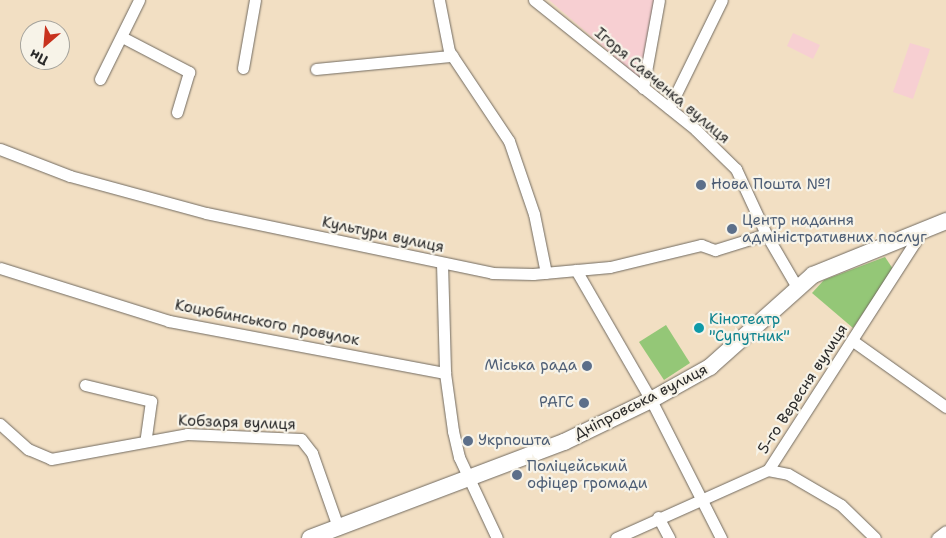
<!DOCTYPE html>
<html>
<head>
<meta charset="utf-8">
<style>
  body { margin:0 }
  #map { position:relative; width:946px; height:538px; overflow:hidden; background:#f2dfc3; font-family:"Shantell Sans",sans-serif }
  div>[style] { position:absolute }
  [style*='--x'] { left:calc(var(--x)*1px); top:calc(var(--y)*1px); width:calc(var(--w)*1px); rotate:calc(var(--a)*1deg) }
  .built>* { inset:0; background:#f7cfd2 }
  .green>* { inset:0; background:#94c777 }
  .roads { filter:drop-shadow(0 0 1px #716a60) drop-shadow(0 0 1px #716a60) }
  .minor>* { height:11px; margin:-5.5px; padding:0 5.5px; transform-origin:5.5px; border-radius:5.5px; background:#fff }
  .highway>* { height:16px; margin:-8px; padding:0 8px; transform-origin:8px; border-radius:8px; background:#fff }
  .dots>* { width:14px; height:14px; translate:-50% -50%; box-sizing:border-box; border:2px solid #f7f3e8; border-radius:50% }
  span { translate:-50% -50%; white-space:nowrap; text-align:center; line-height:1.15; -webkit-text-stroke:4.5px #f7f3e8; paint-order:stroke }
  .street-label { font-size:15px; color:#2b2b2b }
  .service-label { font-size:15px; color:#4e5e75 }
  .left { translate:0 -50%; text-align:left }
  .right { translate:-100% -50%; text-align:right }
  .culture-label { font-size:15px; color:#0d838f }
  .north { position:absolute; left:20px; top:20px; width:50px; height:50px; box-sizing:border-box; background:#f7f3e8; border:1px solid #a5a39c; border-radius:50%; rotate:207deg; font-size:14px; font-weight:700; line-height:20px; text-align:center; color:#2b2b2b }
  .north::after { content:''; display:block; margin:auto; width:18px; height:22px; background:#c8321e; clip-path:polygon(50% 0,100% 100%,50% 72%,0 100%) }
</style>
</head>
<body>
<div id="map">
  <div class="built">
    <div style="clip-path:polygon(549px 0,655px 0,641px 79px)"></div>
    <div style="clip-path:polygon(793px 33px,820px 45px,813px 59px,787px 46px)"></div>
    <div style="clip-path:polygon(910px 43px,930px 49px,913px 99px,893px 92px)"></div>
  </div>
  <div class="green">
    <div style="clip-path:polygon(885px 257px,893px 269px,853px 328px,812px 293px,824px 280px)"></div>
    <div style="clip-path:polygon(666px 325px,690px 363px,664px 380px,639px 342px)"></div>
  </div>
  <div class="roads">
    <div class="minor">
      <div style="--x:439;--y:0;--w:52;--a:78.9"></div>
      <div style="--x:449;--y:51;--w:108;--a:56.3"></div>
      <div style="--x:509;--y:141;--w:77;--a:71.1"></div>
      <div style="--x:534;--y:214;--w:60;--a:78.5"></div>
      <div style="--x:534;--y:0;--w:208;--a:38.7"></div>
      <div style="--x:696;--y:130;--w:56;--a:44.3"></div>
      <div style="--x:736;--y:169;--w:72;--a:65.2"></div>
      <div style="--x:766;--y:234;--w:61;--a:59.7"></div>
      <div style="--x:122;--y:37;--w:76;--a:27.6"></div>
      <div style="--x:189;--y:72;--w:42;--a:106.7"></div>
      <div style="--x:243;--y:68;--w:69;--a:-80"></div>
      <div style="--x:316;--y:69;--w:137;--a:-5.5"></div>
      <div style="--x:100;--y:79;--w:88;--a:-63.7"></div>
      <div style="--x:643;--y:88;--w:89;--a:-79.7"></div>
      <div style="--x:669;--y:108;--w:120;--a:-63.9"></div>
      <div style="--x:0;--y:149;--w:75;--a:21.1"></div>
      <div style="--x:70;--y:176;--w:141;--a:15.2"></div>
      <div style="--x:206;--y:213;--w:292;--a:11.8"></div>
      <div style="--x:492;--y:273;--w:41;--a:1.4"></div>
      <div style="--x:533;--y:274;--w:77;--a:-5.2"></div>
      <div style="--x:610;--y:267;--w:94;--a:-13.6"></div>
      <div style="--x:701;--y:245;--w:15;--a:20"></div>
      <div style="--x:715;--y:250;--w:53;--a:-17.4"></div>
      <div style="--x:442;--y:263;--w:110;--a:88.4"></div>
      <div style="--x:445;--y:373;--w:59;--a:82.1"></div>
      <div style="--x:453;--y:431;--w:27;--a:77"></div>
      <div style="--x:459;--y:457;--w:89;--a:64.9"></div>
      <div style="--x:0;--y:268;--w:177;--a:17.4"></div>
      <div style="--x:169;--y:321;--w:281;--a:10.7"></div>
      <div style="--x:576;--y:270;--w:150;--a:60"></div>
      <div style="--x:651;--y:400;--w:155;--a:63.1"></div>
      <div style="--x:853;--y:341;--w:114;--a:35.4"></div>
      <div style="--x:85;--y:385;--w:68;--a:13.6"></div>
      <div style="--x:151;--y:401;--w:37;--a:98"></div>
      <div style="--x:0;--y:424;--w:38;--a:42"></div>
      <div style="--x:28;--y:449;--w:25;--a:23"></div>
      <div style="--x:51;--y:459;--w:138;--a:-10.4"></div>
      <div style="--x:187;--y:434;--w:114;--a:2.5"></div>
      <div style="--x:301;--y:439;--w:18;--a:52"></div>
      <div style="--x:312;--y:453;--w:78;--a:70.6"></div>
      <div style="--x:768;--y:470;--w:20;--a:11"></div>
      <div style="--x:788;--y:474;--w:61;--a:30.3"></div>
      <div style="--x:841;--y:505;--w:47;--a:44.1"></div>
      <div style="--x:658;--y:517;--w:24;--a:62"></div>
      <div style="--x:616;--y:538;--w:167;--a:-24.1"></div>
      <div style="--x:768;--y:470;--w:281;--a:-57.2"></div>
      <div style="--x:937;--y:538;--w:11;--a:-38"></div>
    </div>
    <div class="highway">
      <div style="--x:310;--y:538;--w:272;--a:-20.7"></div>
      <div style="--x:564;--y:442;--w:97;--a:-25.8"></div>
      <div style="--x:651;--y:400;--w:68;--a:-29.2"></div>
      <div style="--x:710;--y:367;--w:138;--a:-41.8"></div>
      <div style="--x:813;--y:275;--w:144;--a:-22.1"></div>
    </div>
  </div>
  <div class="dots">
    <div style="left:701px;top:185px;background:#5c6f8a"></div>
    <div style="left:732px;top:229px;background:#5c6f8a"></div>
    <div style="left:699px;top:328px;background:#0f9aa8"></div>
    <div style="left:587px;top:366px;background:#5c6f8a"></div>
    <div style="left:584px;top:403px;background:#5c6f8a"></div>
    <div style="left:468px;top:441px;background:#5c6f8a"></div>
    <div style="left:517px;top:475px;background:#5c6f8a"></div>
  </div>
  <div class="street-label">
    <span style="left:662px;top:86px;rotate:40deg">Ігоря Савченка вулиця</span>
    <span style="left:383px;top:235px;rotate:12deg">Культури вулиця</span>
    <span style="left:267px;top:323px;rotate:11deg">Коцюбинського провулок</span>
    <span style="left:803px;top:389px;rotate:-57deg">5-го Вересня вулиця</span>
    <span style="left:641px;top:402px;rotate:-27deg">Дніпровська вулиця</span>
    <span style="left:237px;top:423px;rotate:2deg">Кобзаря вулиця</span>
  </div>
  <div class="service-label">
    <span class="left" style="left:711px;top:185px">Нова Пошта №1</span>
    <span class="left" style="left:742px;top:229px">Центр надання<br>адміністративних послуг</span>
    <span class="right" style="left:577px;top:366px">Міська рада</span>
    <span class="right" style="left:574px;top:403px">РАГС</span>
    <span class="left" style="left:478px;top:441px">Укрпошта</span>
    <span class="left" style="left:527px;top:475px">Поліцейський<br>офіцер громади</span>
  </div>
  <div class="culture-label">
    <span class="left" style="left:709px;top:328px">Кінотеатр<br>"Супутник"</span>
  </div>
  <div class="north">Пн</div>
</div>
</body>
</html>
